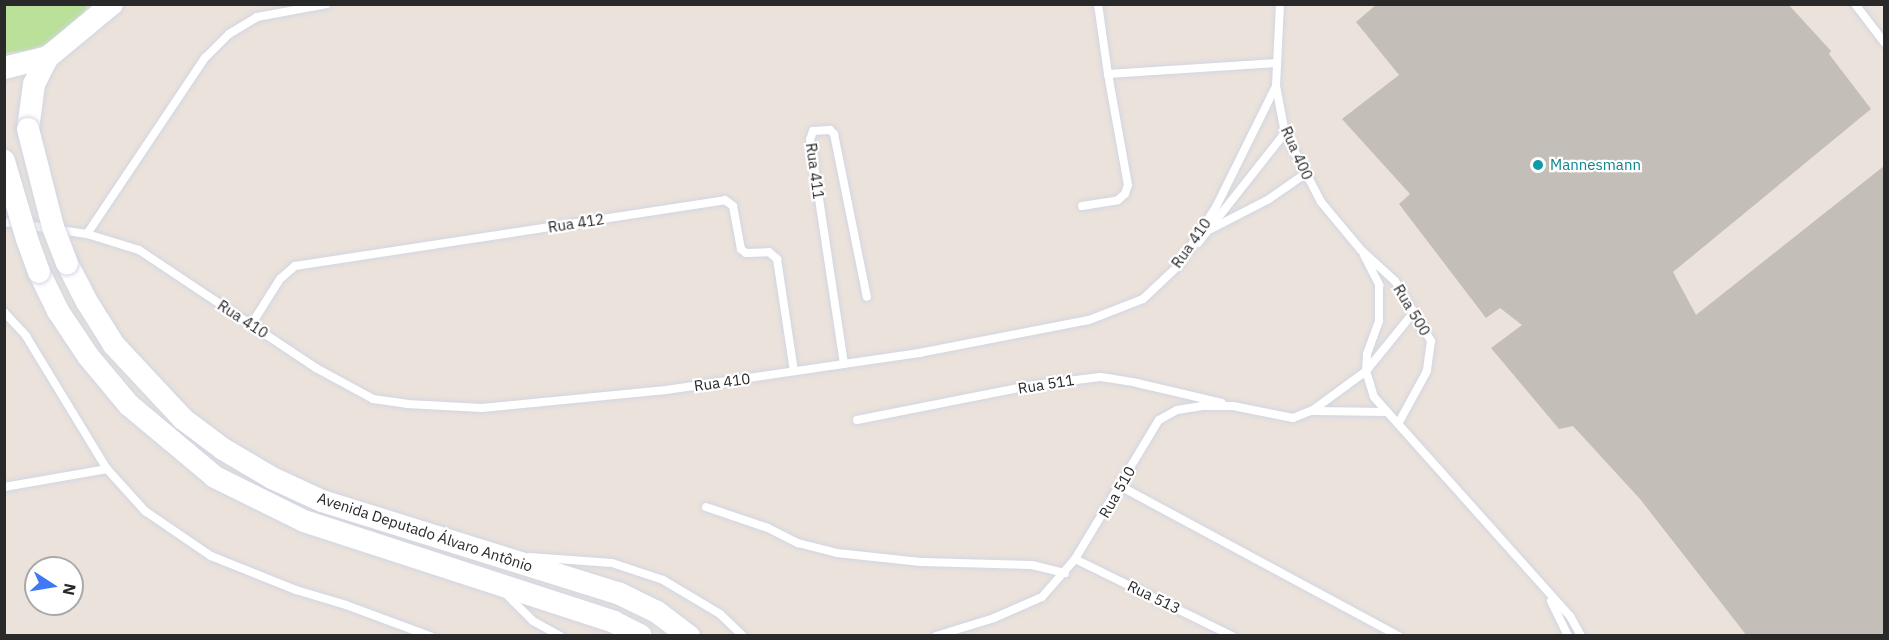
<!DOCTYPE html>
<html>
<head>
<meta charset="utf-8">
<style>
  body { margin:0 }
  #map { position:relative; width:1889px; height:640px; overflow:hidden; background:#ebe2db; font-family:"IBM Plex Sans",sans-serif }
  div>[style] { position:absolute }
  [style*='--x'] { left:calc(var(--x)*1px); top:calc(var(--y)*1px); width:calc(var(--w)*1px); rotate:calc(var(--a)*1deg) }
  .green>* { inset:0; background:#bae099 }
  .building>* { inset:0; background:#c3beb7 }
  .roads { filter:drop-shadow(0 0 2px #d1d6e2) drop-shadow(0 0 2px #d1d6e2) }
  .lane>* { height:8px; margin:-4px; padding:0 4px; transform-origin:4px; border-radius:4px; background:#fff }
  .secondary>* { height:22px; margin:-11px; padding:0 11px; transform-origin:11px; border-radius:11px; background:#fff }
  .bridges { filter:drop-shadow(0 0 2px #d1d6e2) drop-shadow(0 0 2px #d1d6e2) }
  .secondary-bridge>* { height:22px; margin:-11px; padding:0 11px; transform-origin:11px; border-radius:11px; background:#fff }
  .dots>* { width:16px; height:16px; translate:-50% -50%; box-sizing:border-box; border:3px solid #fff; border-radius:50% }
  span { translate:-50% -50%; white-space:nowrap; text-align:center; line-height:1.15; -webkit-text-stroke:4.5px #fff; paint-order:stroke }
  .street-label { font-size:15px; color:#292929 }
  .culture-label { font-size:15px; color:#0d838f }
  .left { translate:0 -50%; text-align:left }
  .frame { position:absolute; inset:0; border:6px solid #292929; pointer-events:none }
  .north { position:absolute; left:24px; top:556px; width:60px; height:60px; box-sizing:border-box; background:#fff; border:2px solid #a9a9a9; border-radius:50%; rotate:102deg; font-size:16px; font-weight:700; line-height:24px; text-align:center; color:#292929 }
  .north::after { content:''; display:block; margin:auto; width:21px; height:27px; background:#3f78f4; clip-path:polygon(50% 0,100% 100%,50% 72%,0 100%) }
</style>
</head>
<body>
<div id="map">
  <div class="green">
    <div style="clip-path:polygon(4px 5px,88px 5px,82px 17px,60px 38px,31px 50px,5px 53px)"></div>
  </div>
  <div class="building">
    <div style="clip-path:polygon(1377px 4px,1788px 4px,1831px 51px,1829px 54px,1871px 109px,1673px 272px,1696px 315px,1884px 166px,1884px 636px,1747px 636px,1640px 499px,1573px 426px,1559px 429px,1491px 348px,1522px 325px,1500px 308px,1486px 318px,1399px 204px,1410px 194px,1342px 119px,1399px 75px,1356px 22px)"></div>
  </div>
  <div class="roads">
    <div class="lane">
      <div style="--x:1098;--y:4;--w:71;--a:81.9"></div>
      <div style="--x:1280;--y:4;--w:82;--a:92.8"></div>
      <div style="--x:1276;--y:86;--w:48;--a:79.2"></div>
      <div style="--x:1285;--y:133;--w:78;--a:62.4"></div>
      <div style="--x:1321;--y:202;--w:62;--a:50.2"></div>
      <div style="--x:1361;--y:250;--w:46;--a:42.4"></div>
      <div style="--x:1395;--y:281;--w:70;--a:59"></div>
      <div style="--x:1431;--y:341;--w:30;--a:98"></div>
      <div style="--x:1427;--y:371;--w:60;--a:118.7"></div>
      <div style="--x:1855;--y:4;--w:48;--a:52.7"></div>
      <div style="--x:1082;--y:206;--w:36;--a:-9"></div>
      <div style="--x:1118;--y:200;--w:9;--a:-41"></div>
      <div style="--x:1125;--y:194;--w:9;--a:-72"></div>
      <div style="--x:1128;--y:185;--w:113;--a:-100.2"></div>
      <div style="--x:1108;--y:74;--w:169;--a:-3.7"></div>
      <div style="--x:4;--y:222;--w:84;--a:8.2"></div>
      <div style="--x:87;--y:234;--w:54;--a:17.1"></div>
      <div style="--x:139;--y:250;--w:213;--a:33.7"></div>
      <div style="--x:316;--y:368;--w:65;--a:28.5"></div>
      <div style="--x:373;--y:399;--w:34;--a:8"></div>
      <div style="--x:407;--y:404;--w:75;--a:3.1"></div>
      <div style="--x:482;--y:408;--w:185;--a:-5.6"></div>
      <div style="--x:666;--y:390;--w:256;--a:-8.3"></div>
      <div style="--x:919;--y:353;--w:173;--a:-11"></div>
      <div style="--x:1089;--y:320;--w:58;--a:-21.3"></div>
      <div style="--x:1143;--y:299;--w:48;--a:-43.3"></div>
      <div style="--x:1178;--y:266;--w:70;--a:-57.2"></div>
      <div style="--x:1216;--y:207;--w:135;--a:-63.6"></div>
      <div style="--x:1211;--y:229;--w:65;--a:-27.3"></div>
      <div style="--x:1269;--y:199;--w:44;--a:-34.8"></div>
      <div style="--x:87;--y:234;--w:212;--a:-56.2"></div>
      <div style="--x:205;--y:58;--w:34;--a:-45"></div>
      <div style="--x:229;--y:34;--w:33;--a:-31"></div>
      <div style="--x:257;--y:17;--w:71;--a:-10.5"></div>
      <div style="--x:1198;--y:243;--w:140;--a:-51.7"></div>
      <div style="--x:1364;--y:255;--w:34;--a:63"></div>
      <div style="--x:1379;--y:285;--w:36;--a:90"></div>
      <div style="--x:1379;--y:321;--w:35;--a:110"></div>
      <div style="--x:1367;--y:354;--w:17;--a:93"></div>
      <div style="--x:1366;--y:371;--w:27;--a:73"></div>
      <div style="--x:1374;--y:397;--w:294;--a:48.2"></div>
      <div style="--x:1570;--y:616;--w:23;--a:61"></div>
      <div style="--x:4;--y:312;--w:33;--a:47"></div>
      <div style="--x:26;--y:336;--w:156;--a:58.7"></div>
      <div style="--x:107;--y:469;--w:57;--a:47.9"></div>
      <div style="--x:145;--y:511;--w:80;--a:34.3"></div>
      <div style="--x:211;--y:556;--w:92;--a:21.8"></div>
      <div style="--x:296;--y:590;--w:52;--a:16.7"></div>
      <div style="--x:346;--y:605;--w:90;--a:20.3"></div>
      <div style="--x:251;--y:325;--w:54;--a:-57.8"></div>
      <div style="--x:280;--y:279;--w:20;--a:-41"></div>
      <div style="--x:295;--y:266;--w:435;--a:-8.7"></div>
      <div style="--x:725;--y:200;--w:10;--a:37"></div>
      <div style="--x:733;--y:206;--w:44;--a:79.5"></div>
      <div style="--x:741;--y:249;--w:6;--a:39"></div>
      <div style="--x:746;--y:253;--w:23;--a:-2"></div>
      <div style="--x:769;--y:252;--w:11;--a:41"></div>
      <div style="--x:777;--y:259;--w:113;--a:81.4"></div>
      <div style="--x:844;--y:364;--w:227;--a:-98.6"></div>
      <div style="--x:810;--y:140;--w:9;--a:-72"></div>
      <div style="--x:813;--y:131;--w:17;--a:-3"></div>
      <div style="--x:830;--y:130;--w:6;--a:45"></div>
      <div style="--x:834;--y:134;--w:166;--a:78.6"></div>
      <div style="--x:1314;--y:411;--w:73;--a:0.8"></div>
      <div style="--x:857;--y:420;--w:180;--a:-11.2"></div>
      <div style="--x:1034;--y:385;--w:67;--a:-6.8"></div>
      <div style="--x:1101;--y:377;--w:36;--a:9"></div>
      <div style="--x:1137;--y:383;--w:87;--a:13.2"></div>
      <div style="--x:1120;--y:486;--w:317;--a:28.3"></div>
      <div style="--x:4;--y:487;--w:105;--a:-9.9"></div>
      <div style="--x:706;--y:507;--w:65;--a:18.7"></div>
      <div style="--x:768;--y:528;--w:34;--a:27"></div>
      <div style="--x:798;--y:543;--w:40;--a:14.4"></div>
      <div style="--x:837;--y:553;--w:84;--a:6.1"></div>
      <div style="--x:921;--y:562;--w:111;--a:1.5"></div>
      <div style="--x:1032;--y:565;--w:34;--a:14"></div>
      <div style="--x:530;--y:557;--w:82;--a:4.2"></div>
      <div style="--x:612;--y:563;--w:54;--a:18.4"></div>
      <div style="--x:663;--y:580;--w:66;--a:30.8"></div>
      <div style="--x:720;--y:614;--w:32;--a:44"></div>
      <div style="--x:1075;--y:559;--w:175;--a:26.1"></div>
      <div style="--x:506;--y:594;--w:38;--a:45"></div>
      <div style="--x:533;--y:621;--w:31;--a:29"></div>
      <div style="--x:1551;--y:601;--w:39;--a:64"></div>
      <div style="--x:936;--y:636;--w:61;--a:-17.2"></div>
      <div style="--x:994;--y:618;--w:52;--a:-23.6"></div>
      <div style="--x:1042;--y:597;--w:50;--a:-49"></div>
      <div style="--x:1075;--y:559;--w:162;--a:-58.9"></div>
      <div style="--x:1159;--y:420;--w:21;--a:-29"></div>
      <div style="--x:1177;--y:410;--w:24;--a:-9"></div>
      <div style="--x:1201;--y:406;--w:32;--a:0"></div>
      <div style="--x:1233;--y:406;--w:61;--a:11.3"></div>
      <div style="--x:1293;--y:418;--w:22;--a:-22"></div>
      <div style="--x:1313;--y:410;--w:66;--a:-36.3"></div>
      <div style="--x:1366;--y:371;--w:76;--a:-50.9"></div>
    </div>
    <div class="secondary">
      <div style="--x:4;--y:68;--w:45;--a:-14"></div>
      <div style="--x:48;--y:57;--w:83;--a:-39.6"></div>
      <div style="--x:28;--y:129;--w:45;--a:-82.4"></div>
      <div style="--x:34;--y:84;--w:30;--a:-63"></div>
      <div style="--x:67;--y:263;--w:44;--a:62.9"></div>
      <div style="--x:87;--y:302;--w:51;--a:57.9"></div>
      <div style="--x:114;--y:345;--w:101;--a:47"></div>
      <div style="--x:183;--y:419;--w:50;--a:36.9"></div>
      <div style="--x:223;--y:449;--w:57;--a:30.6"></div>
      <div style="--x:272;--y:478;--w:55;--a:24.7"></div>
      <div style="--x:322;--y:501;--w:310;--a:17.3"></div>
      <div style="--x:618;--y:593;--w:43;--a:26"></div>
      <div style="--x:657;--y:612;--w:40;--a:37"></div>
      <div style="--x:39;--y:272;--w:43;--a:64"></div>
      <div style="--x:58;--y:311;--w:54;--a:56.3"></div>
      <div style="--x:88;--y:356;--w:64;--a:50.1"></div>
      <div style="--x:129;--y:405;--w:112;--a:39.9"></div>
      <div style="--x:215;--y:477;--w:99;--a:26.3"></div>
      <div style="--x:304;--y:521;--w:326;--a:18"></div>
      <div style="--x:614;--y:622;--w:30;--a:27"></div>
    </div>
  </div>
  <div class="bridges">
    <div class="secondary-bridge">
      <div style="--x:28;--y:129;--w:101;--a:75.7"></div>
      <div style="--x:53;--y:227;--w:39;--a:69"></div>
      <div style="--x:4;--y:161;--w:81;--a:73.6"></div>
      <div style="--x:27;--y:239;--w:35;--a:70"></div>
    </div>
  </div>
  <div class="dots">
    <div style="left:1538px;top:165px;background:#0f9aa8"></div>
  </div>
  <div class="street-label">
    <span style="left:1297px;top:153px;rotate:66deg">Rua 400</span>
    <span style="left:815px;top:171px;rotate:82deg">Rua 411</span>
    <span style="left:576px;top:223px;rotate:-9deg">Rua 412</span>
    <span style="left:1191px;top:243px;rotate:-55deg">Rua 410</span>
    <span style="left:1412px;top:310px;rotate:59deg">Rua 500</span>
    <span style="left:243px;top:319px;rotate:33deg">Rua 410</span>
    <span style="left:722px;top:382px;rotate:-8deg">Rua 410</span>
    <span style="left:1046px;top:384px;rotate:-9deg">Rua 511</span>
    <span style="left:1117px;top:492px;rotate:-60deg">Rua 510</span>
    <span style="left:425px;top:532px;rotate:18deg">Avenida Deputado Álvaro Antônio</span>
    <span style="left:1154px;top:597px;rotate:26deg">Rua 513</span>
  </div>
  <div class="culture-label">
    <span class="left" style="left:1550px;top:165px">Mannesmann</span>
  </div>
  <div class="frame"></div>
  <div class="north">N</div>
</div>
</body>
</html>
